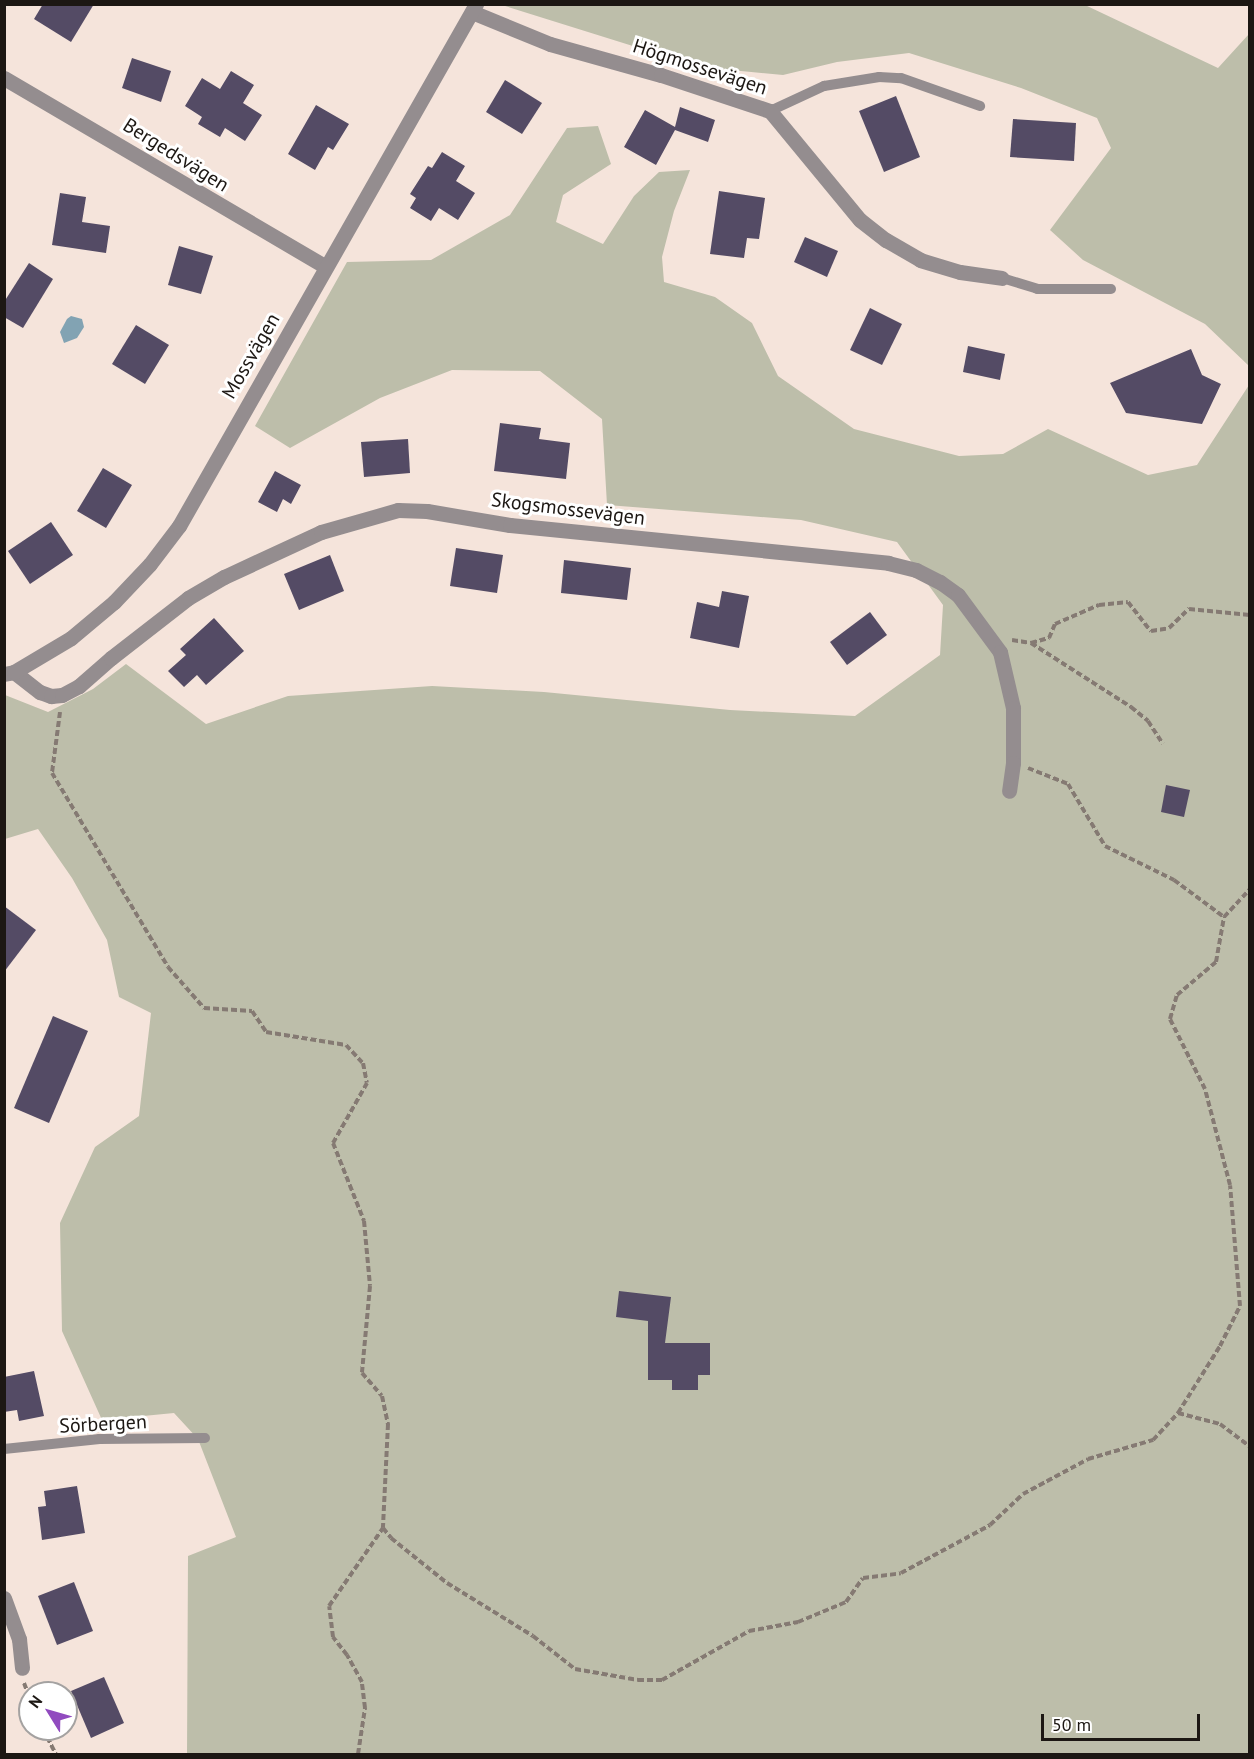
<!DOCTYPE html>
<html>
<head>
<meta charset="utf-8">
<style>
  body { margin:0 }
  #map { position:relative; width:1254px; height:1759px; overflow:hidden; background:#f5e4db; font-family:"PT Sans",sans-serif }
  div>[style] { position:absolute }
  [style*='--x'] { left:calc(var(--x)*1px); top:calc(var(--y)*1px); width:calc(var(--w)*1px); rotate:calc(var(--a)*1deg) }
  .green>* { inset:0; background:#bdbeaa }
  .water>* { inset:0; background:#82a3b3 }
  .building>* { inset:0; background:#544b65 }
  .path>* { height:4px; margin-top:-2px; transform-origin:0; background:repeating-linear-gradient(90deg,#857a73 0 6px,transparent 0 9px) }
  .lane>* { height:10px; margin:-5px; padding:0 5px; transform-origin:5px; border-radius:5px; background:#948d8f }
  .street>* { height:15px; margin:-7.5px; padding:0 7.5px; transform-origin:7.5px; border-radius:7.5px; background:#948d8f }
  span { translate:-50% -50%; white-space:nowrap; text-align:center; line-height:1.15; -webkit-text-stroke:6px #fff; paint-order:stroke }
  .street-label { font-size:20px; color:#1c1713 }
  .frame { position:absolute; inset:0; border:6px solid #1c1713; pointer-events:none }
  .north { position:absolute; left:18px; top:1681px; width:60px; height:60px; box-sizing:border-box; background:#fff; border:2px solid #a4a2a1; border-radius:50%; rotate:307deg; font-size:16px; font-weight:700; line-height:24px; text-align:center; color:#1c1713 }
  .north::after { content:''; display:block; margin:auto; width:21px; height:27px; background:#914bbf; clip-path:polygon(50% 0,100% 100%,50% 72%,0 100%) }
  .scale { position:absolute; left:1041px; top:1714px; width:159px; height:27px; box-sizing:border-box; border:3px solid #1c1713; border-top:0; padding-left:8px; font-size:18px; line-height:21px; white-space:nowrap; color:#1c1713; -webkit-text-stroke:4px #fff; paint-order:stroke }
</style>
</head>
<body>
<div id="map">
  <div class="green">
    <div style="clip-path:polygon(502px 5px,1085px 5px,1218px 68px,1249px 34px,1249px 366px,1205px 324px,1083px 260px,1050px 230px,1111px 148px,1097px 118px,1021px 88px,909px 53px,837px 62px,783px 75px,700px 67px)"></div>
    <div style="clip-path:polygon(598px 126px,611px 164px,563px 195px,556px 222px,603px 244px,634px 196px,659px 172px,690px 170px,674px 211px,662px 257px,664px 282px,715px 297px,752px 323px,778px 376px,854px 429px,959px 456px,1003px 454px,1048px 429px,1148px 475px,1197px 465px,1249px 385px,1249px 1754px,187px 1754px,188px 1556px,236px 1537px,198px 1439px,174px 1413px,102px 1420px,62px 1331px,60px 1223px,95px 1147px,139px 1116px,151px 1013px,119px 997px,107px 940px,72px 878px,38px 829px,5px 839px,5px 695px,48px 712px,93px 689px,126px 664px,206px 724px,288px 696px,432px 686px,544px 692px,730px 710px,855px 716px,940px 655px,943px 605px,897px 542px,801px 520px,607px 505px,602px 419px,540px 371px,452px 370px,380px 398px,290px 448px,255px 426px,347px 262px,431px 260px,510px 215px,567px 128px)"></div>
  </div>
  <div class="water">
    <div style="clip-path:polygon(71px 316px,82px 319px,84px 327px,77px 338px,64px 343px,60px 332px,67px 319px)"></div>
  </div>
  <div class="building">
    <div style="clip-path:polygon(43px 4px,94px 4px,71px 42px,34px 19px)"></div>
    <div style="clip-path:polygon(132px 58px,171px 71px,161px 102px,122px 88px)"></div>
    <div style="clip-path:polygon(231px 71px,254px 85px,243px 103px,262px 115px,245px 141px,225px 128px,220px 137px,198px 124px,202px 117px,185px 106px,202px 78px,220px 89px)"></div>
    <div style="clip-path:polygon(505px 80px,542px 103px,522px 134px,486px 112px)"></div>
    <div style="clip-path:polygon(896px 96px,920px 157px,884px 172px,859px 111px)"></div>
    <div style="clip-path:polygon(316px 105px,349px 124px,333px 150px,328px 147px,315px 170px,288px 154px)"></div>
    <div style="clip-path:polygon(680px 107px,715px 120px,708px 142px,675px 130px,656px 165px,624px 147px,645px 110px,675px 127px)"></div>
    <div style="clip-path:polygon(1013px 119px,1076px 123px,1074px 161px,1010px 157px)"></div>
    <div style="clip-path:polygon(442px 152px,465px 166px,456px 181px,475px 193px,458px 220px,439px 208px,431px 221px,410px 208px,416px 198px,410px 194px,428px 166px,432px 168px)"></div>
    <div style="clip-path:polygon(719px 191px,765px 198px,759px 239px,747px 238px,744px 258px,710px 254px)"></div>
    <div style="clip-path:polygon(60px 193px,86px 197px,82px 222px,110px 226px,106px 253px,52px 245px)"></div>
    <div style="clip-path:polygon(805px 237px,838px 251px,827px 277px,794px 262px)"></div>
    <div style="clip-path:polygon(179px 246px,213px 256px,201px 294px,168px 285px)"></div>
    <div style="clip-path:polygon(29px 263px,53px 279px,23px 328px,4px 317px,4px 302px)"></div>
    <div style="clip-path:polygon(870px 308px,902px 324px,882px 365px,850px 350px)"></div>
    <div style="clip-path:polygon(136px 325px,169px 345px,145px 384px,112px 364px)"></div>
    <div style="clip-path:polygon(968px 346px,1005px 354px,1000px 380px,963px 372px)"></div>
    <div style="clip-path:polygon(1191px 349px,1202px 375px,1221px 384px,1202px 424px,1126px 413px,1110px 383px)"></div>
    <div style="clip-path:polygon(500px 423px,541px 428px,539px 439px,570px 443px,566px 479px,494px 471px)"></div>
    <div style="clip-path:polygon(408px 439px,410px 473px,364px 477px,361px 442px)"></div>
    <div style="clip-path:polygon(103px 468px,132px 485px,106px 528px,77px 511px)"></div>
    <div style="clip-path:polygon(275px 471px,301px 485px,291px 504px,283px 499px,277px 512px,258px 502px)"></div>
    <div style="clip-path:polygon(51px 522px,73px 555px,30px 584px,8px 551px)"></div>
    <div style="clip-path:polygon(456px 548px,503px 555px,497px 593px,450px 586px)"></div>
    <div style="clip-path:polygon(330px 555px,344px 591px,299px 610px,284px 574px)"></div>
    <div style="clip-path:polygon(564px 560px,631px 568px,627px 600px,561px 593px)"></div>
    <div style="clip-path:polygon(722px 591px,749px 596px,739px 648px,690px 638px,697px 602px,719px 607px)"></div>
    <div style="clip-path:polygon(870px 612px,887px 635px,847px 665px,830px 642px)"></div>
    <div style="clip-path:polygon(214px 618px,244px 651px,206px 685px,197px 675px,184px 687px,168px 671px,186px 655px,180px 649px)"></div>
    <div style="clip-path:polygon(1166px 785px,1190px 790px,1184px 817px,1161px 812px)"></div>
    <div style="clip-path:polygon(4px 906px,36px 930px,4px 972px)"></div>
    <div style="clip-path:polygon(53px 1016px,88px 1031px,49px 1123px,14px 1108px)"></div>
    <div style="clip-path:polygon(619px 1291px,671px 1297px,665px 1343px,710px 1343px,710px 1375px,698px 1375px,698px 1390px,672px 1390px,672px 1380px,648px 1380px,648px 1321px,616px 1317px)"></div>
    <div style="clip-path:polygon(34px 1371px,44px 1416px,19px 1421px,17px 1410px,4px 1412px,4px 1377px)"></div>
    <div style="clip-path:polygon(77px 1486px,85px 1533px,42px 1540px,38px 1507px,46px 1506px,44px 1491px)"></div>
    <div style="clip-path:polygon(74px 1582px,93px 1631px,57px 1645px,38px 1596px)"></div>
    <div style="clip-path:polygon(104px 1677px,124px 1723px,91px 1738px,71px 1691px)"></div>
  </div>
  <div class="path">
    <div style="--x:1012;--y:640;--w:19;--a:9"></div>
    <div style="--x:1031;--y:643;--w:119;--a:32.6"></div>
    <div style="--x:1131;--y:707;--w:22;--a:39"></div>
    <div style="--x:1148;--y:721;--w:27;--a:57"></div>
    <div style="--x:1031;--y:643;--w:19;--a:-16"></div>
    <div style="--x:1049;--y:638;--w:15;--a:-67"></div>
    <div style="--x:1055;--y:624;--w:48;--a:-23.4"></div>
    <div style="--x:1099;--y:605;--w:29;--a:-6"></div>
    <div style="--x:1128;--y:602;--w:37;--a:52"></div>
    <div style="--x:1151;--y:631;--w:18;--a:-9"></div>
    <div style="--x:1169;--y:628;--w:28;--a:-44"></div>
    <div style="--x:1189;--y:609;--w:61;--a:5.6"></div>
    <div style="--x:60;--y:712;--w:62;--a:97.5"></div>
    <div style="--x:52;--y:773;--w:226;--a:59.1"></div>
    <div style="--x:168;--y:967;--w:55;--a:48.7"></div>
    <div style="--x:204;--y:1008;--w:48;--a:3.6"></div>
    <div style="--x:252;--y:1011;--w:25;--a:56"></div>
    <div style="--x:266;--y:1032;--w:81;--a:9.2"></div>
    <div style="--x:346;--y:1045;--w:25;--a:47"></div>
    <div style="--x:363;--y:1063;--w:20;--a:79"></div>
    <div style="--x:367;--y:1083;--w:69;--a:119.5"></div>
    <div style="--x:333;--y:1143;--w:84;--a:68.3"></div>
    <div style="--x:364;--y:1221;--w:65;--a:84.7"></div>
    <div style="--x:370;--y:1286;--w:87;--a:95.3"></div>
    <div style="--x:362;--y:1373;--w:30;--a:49"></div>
    <div style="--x:382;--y:1396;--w:29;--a:78"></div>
    <div style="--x:388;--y:1424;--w:104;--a:92.8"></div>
    <div style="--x:383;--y:1528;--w:13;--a:51"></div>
    <div style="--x:391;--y:1538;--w:72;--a:38.8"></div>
    <div style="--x:447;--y:1583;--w:101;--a:31.6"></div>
    <div style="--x:533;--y:1636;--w:53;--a:38.2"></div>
    <div style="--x:575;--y:1669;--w:64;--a:9.9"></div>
    <div style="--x:638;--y:1680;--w:24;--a:0"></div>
    <div style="--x:662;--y:1680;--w:100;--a:-29.4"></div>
    <div style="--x:749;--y:1631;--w:50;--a:-10.4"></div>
    <div style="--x:798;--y:1622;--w:52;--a:-22.6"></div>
    <div style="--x:846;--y:1602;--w:29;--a:-55"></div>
    <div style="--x:863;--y:1578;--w:38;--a:-7"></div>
    <div style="--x:901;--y:1573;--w:101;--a:-28.3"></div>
    <div style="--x:990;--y:1525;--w:45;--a:-43.2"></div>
    <div style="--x:1023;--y:1494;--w:74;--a:-28.3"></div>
    <div style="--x:1088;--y:1459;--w:68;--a:-16.3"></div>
    <div style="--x:1153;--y:1440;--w:37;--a:-47"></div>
    <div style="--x:1178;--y:1413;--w:79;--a:-57.9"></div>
    <div style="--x:1220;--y:1346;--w:45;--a:-63.4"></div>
    <div style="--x:1240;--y:1306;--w:121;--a:-94.7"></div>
    <div style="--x:1230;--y:1185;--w:99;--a:-104.6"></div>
    <div style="--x:1205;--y:1089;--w:78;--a:-116.6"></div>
    <div style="--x:1170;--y:1019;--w:25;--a:-74"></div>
    <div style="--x:1177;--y:995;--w:51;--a:-40.2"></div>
    <div style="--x:1216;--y:962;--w:46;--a:-79.9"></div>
    <div style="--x:1224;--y:917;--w:38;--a:-47"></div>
    <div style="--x:1028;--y:768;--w:43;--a:21.8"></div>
    <div style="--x:1068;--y:784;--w:72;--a:59.2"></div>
    <div style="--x:1105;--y:846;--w:77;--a:26.2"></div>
    <div style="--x:1174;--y:880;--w:62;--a:36.5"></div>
    <div style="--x:1178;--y:1413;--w:43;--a:14.7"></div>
    <div style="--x:1220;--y:1424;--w:38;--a:37"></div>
    <div style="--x:24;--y:1683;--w:17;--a:69"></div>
    <div style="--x:43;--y:1729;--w:28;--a:63"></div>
    <div style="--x:358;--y:1754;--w:47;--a:-81.3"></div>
    <div style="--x:365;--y:1708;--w:26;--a:-97"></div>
    <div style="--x:362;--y:1682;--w:31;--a:-119"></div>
    <div style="--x:347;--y:1655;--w:23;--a:-128"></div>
    <div style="--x:333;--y:1637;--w:31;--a:-97"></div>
    <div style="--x:329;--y:1606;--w:95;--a:-55.3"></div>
  </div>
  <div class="lane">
    <div style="--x:770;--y:111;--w:60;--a:-24.8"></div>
    <div style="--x:824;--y:86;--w:56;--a:-9.3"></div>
    <div style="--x:879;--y:77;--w:22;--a:3"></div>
    <div style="--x:901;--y:78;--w:84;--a:19.5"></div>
    <div style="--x:1002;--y:278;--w:37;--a:17"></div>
    <div style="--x:1037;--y:289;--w:74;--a:0"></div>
    <div style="--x:4;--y:1449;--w:96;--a:-6"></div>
    <div style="--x:99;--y:1439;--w:106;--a:-0.5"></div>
  </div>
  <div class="street">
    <div style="--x:472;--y:12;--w:84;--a:22.3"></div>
    <div style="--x:550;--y:44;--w:115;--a:15.6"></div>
    <div style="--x:661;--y:75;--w:115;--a:18.3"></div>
    <div style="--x:770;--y:111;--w:141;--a:50.5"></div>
    <div style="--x:860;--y:220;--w:33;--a:38"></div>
    <div style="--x:886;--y:240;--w:39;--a:30"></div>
    <div style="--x:920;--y:260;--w:42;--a:16.7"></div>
    <div style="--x:960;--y:272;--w:42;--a:8.1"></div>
    <div style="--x:4;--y:78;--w:373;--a:30.4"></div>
    <div style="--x:14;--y:672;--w:33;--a:38"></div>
    <div style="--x:40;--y:692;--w:12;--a:20"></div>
    <div style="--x:51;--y:696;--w:11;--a:-5"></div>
    <div style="--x:62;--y:695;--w:19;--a:-28"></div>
    <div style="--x:79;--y:686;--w:43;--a:-41.2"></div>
    <div style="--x:111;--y:658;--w:98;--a:-37.9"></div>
    <div style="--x:188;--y:598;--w:42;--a:-30.3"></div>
    <div style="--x:224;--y:577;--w:107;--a:-24.9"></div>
    <div style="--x:321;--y:532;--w:80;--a:-15.9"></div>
    <div style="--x:398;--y:510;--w:29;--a:2"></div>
    <div style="--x:427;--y:511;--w:84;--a:9.6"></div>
    <div style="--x:510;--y:525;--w:380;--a:5.7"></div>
    <div style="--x:888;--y:563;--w:29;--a:14"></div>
    <div style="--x:916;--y:570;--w:27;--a:27"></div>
    <div style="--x:940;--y:582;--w:22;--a:36"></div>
    <div style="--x:958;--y:595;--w:71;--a:53.6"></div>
    <div style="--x:1000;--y:652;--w:57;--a:76.9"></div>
    <div style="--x:1013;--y:708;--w:55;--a:90"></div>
    <div style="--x:1013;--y:763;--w:28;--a:98"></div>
    <div style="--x:4;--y:674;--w:10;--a:-11"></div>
    <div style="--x:14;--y:672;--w:66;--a:-30.8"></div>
    <div style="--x:71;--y:638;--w:56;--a:-39.9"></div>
    <div style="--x:114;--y:602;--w:52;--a:-46.5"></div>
    <div style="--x:150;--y:564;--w:48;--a:-52.7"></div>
    <div style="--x:179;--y:526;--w:601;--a:-60.36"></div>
    <div style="--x:4;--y:1598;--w:44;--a:69.9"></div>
    <div style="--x:19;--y:1639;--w:29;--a:84"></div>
  </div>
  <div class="street-label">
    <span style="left:700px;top:67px;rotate:18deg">Högmossevägen</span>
    <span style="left:176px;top:155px;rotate:32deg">Bergedsvägen</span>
    <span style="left:251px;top:356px;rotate:-60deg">Mossvägen</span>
    <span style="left:568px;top:509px;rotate:7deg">Skogsmossevägen</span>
    <span style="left:103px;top:1424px;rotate:-3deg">Sörbergen</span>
  </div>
  <div class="frame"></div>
  <div class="north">N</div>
  <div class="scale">50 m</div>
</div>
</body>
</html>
